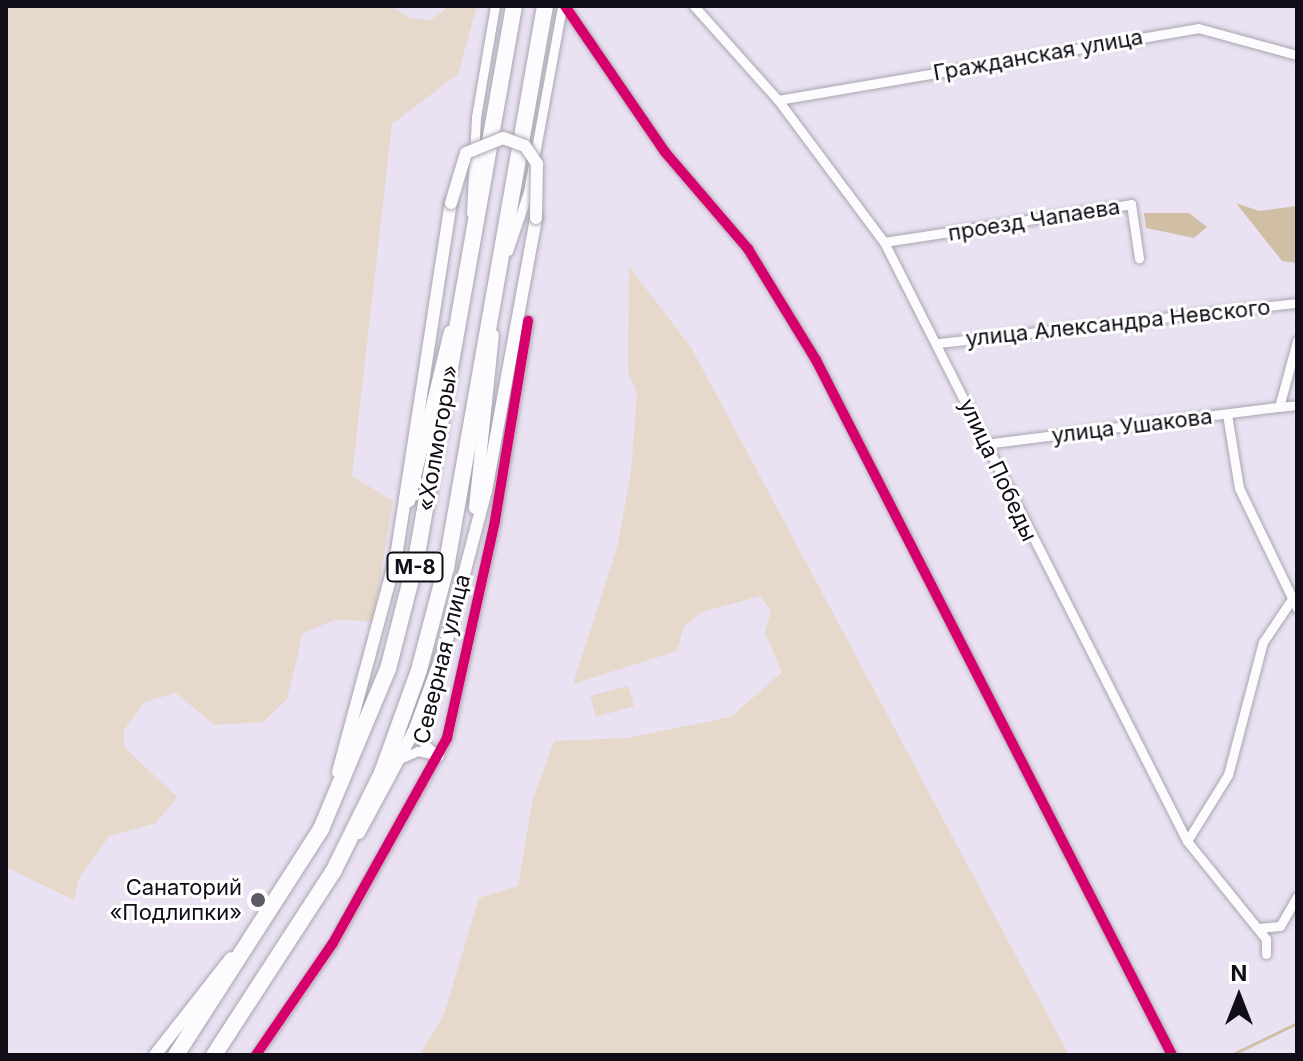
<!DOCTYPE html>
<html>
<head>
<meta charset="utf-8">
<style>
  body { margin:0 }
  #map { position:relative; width:1303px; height:1061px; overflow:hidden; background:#eae2f3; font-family:Inter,sans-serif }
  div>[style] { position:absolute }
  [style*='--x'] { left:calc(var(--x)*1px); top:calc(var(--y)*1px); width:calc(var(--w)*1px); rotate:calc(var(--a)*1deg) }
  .green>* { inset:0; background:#e6d8ca }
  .water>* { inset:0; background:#d0bfa4 }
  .stream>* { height:3px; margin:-1.5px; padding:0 1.5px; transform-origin:1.5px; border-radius:1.5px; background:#d0bfa4 }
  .roads { filter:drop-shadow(0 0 2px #aaa4b0) drop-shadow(0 0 2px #aaa4b0) }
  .street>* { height:9px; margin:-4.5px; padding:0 4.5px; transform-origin:4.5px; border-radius:4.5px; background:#fcfbfd }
  .secondary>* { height:12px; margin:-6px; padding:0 6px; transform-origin:6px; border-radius:6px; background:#fcfbfd }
  .highway>* { height:16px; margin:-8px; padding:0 8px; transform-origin:8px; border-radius:8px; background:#fcfbfd }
  .bridges { filter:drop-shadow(0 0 2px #aaa4b0) drop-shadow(0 0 2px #aaa4b0) }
  .secondary-bridge>* { height:12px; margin:-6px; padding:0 6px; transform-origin:6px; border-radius:6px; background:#fcfbfd }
  .cycleway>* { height:10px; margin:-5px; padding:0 5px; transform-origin:5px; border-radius:5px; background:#d6006c }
  .dots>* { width:22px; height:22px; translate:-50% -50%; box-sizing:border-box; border:4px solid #fff; border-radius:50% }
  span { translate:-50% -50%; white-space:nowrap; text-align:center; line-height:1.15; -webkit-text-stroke:6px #fff; paint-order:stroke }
  .shield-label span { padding:2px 6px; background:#fff; border:2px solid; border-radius:6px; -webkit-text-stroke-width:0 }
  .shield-label { font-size:20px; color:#110d16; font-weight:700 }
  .street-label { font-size:22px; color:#110d16 }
  .poi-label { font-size:22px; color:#110d16 }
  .right { translate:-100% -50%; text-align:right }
  .frame { position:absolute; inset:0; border:8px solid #110d16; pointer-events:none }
  .north { position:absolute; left:1199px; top:957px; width:80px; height:80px; -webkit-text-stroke:6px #fff; paint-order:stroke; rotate:0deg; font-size:22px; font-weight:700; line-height:32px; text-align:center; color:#110d16 }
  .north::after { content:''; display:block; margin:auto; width:28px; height:36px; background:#110d16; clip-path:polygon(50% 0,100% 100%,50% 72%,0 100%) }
</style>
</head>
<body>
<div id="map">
  <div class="green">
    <div style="clip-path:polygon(6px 6px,392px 6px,409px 18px,431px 20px,450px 6px,477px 6px,458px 74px,392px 124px,352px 476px,393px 501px,373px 621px,334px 620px,303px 633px,287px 699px,263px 722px,214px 725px,176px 693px,145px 702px,124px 730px,124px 747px,177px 797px,156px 823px,109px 836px,79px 878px,74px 900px,6px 867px)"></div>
    <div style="clip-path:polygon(629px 266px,692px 349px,1069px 1055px,419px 1055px,443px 1017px,479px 898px,518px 886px,532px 802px,554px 741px,627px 738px,731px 717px,782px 672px,765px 633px,771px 611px,760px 596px,702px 612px,684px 626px,677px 651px,573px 684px,617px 548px,631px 472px,637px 393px,628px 372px)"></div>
    <div style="clip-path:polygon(628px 686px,634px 706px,596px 717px,590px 696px)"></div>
  </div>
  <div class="water">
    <div style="clip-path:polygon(1236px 203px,1259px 211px,1297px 206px,1297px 263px,1282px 261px)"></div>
    <div style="clip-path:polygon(1144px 213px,1189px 213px,1207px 227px,1194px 238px,1146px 228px)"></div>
  </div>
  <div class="stream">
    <div style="--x:1231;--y:1055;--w:73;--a:-25.9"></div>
  </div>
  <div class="roads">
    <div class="street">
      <div style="--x:565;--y:6;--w:177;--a:55.6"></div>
      <div style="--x:665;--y:152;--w:128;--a:49.4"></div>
      <div style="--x:748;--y:249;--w:130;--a:58.5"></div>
      <div style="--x:816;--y:360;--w:781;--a:62.88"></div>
      <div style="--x:694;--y:6;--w:126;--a:48.2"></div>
      <div style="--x:778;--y:100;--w:177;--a:53.3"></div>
      <div style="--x:884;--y:242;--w:671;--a:63.17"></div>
      <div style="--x:1187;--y:841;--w:126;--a:51.1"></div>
      <div style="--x:1266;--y:939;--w:15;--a:90"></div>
      <div style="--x:778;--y:100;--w:426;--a:-9.7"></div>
      <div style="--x:1198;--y:28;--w:103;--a:15.3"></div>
      <div style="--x:471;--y:213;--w:96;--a:-87"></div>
      <div style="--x:476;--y:117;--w:113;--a:-80.3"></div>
      <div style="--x:884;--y:242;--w:250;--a:-8.7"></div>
      <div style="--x:1131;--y:204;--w:55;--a:81.6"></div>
      <div style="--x:508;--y:251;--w:62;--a:-71.3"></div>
      <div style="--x:528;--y:192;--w:189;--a:-79.6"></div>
      <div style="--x:1297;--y:341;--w:68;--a:105.3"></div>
      <div style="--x:1279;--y:407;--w:18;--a:-6"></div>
      <div style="--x:939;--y:343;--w:360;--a:-6.4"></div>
      <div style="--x:1227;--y:414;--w:75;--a:80.8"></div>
      <div style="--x:1239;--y:488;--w:133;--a:64.2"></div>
      <div style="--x:985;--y:444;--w:296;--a:-7.2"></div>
      <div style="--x:418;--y:724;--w:21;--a:73"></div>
      <div style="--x:424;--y:744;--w:19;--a:39"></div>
      <div style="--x:402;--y:758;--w:17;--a:-24"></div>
      <div style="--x:418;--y:751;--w:18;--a:13"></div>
      <div style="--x:1187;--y:841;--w:78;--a:-58.2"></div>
      <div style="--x:1228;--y:775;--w:138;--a:-75.3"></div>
      <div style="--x:1263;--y:642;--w:52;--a:-56"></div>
      <div style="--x:1258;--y:928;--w:22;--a:-5"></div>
      <div style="--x:1280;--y:926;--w:34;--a:-60"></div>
      <div style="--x:256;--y:1055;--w:136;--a:-55.5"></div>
      <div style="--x:333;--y:943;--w:235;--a:-60.9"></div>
      <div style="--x:447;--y:738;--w:222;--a:-77.5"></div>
      <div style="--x:495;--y:521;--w:203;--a:-80.6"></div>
    </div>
    <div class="secondary">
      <div style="--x:409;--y:501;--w:174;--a:-76.4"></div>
      <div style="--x:475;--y:508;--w:174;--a:-84.1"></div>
      <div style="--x:338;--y:772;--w:223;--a:-74.9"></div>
      <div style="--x:396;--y:557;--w:358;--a:-81.2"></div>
      <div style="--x:359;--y:833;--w:116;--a:-61.7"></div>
      <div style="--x:414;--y:731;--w:90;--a:-69.7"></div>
      <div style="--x:445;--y:647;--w:161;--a:-75.3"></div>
      <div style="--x:486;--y:491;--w:278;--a:-79.6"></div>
      <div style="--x:155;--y:1055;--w:123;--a:-51.9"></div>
    </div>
    <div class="highway">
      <div style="--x:176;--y:1055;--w:269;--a:-57.3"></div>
      <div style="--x:321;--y:829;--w:173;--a:-67.3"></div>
      <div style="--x:388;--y:669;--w:113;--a:-75.6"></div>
      <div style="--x:416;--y:560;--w:563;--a:-79.97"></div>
      <div style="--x:214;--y:1055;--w:221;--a:-57"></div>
      <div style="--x:334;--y:870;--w:108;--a:-63.7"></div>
      <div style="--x:382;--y:773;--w:109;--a:-70.2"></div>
      <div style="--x:419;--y:670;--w:106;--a:-75.2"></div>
      <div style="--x:446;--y:568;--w:571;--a:-80.01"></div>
    </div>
  </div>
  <div class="bridges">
    <div class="secondary-bridge">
      <div style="--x:451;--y:203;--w:52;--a:-73.3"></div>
      <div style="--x:466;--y:153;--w:40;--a:-22"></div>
      <div style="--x:503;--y:138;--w:23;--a:20"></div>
      <div style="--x:525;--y:146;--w:22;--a:56"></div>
      <div style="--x:537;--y:164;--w:54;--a:91.1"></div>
    </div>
  </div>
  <div class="cycleway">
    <div style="--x:565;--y:6;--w:177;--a:55.6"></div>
    <div style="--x:665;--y:152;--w:128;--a:49.4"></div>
    <div style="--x:748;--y:249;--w:130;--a:58.5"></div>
    <div style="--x:816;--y:360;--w:781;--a:62.88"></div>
    <div style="--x:256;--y:1055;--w:136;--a:-55.5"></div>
    <div style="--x:333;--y:943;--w:235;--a:-60.9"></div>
    <div style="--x:447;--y:738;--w:222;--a:-77.5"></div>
    <div style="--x:495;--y:521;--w:203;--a:-80.6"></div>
  </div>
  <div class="dots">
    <div style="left:258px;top:900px;background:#5d5863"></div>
  </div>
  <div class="shield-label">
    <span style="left:415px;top:567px">М-8</span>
  </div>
  <div class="street-label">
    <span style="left:1038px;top:55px;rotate:-10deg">Гражданская улица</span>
    <span style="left:1034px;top:220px;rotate:-9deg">проезд Чапаева</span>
    <span style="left:1118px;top:323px;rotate:-6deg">улица Александра Невского</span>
    <span style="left:1132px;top:426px;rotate:-7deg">улица Ушакова</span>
    <span style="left:438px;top:438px;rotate:-80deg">«Холмогоры»</span>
    <span style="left:998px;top:470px;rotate:65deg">улица Победы</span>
    <span style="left:442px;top:659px;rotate:-76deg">Северная улица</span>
  </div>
  <div class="poi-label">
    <span class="right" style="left:242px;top:900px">Санаторий<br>«Подлипки»</span>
  </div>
  <div class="frame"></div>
  <div class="north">N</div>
</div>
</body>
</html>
